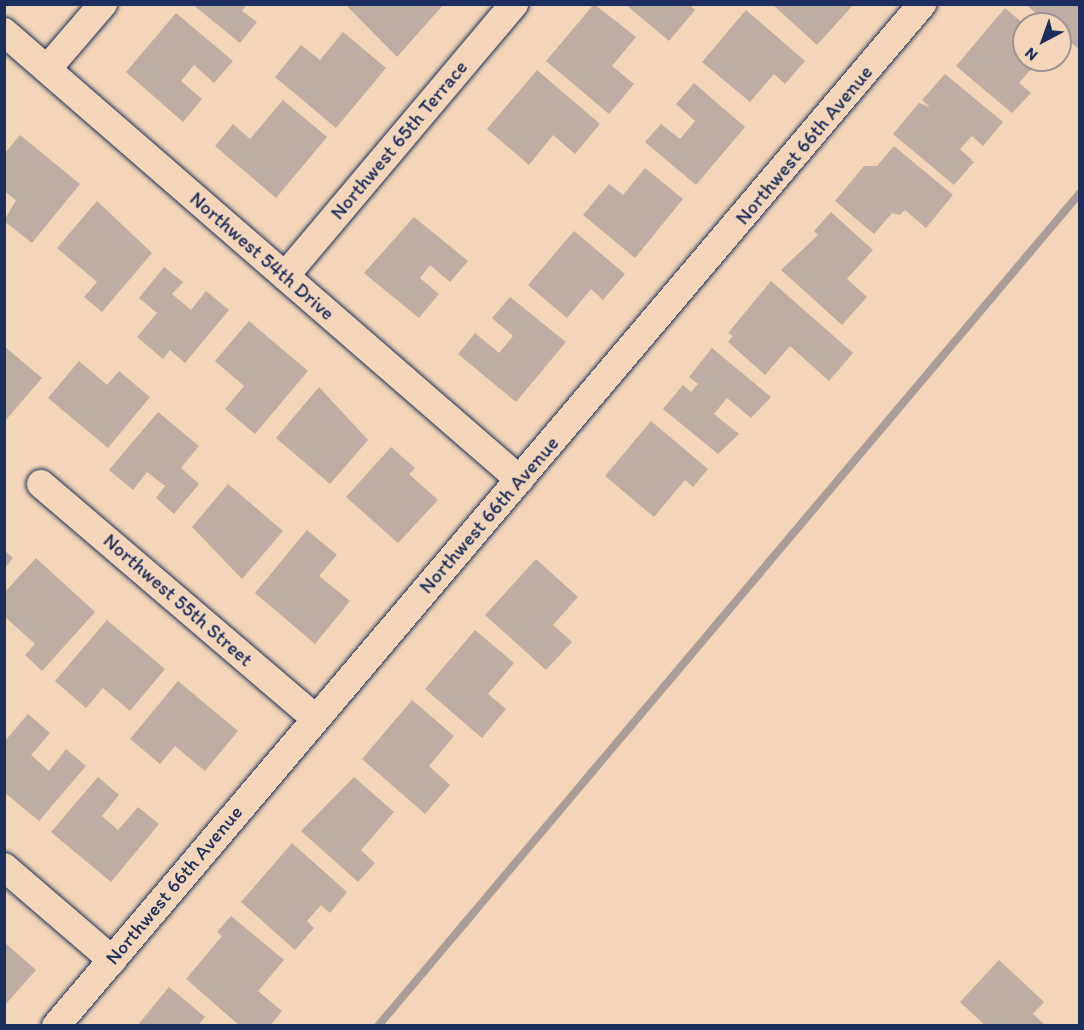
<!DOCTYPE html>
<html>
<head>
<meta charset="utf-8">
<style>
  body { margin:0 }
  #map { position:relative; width:1084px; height:1030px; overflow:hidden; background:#f3d6b9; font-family:Itim,sans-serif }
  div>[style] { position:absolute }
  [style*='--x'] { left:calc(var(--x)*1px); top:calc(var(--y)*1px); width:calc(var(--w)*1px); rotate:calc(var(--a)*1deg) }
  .stream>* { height:8px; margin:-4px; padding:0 4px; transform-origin:4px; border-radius:4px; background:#a99d9a }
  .building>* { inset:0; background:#beada3 }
  .roads { filter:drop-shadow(0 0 2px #1b2f5e) drop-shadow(0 0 2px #1b2f5e) }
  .street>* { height:28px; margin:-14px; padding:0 14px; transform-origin:14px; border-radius:14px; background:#f3d6b9 }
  span { translate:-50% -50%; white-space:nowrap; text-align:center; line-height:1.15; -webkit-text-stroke:4.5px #f3d6b9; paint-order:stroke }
  .street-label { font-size:20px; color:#1b2f5e }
  .frame { position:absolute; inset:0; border:6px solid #1b2f5e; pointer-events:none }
  .north { position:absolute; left:1012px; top:12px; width:60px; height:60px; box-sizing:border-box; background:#f3d6b9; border:2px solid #9d9395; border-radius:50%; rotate:221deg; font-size:16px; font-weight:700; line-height:24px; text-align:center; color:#1b2f5e }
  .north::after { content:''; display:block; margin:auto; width:21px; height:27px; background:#1b2f5e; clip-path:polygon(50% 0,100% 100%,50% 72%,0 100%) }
</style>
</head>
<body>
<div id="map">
  <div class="stream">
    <div style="--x:378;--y:1026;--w:1089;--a:-49.88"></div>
  </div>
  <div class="building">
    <div style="clip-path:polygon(192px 4px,247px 4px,242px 11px,257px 22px,240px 43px)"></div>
    <div style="clip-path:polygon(345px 4px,444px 4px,397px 57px)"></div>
    <div style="clip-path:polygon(594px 4px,636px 37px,612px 66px,634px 84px,609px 114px,546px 61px)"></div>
    <div style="clip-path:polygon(625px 4px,689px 4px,695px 10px,669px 41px)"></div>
    <div style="clip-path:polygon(772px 4px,854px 4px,817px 45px)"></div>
    <div style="clip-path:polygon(1025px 4px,1080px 4px,1080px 50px,1060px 34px,1060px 24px,1049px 24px)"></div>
    <div style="clip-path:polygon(1005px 8px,1024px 24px,1024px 60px,1039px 60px,1019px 83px,1031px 93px,1012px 113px,956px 66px)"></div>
    <div style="clip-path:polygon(746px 10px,805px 61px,785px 84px,774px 74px,750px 102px,702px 62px)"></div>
    <div style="clip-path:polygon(176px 13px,233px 61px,214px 83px,194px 65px,181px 81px,202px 99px,183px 122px,126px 72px)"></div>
    <div style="clip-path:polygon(343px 32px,386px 68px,336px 128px,275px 77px,301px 45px,320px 60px)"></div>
    <div style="clip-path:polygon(537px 70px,600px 124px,575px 154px,553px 135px,529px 165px,487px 129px)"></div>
    <div style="clip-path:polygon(945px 74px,1003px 122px,983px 146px,972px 136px,960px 149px,974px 162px,954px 185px,893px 134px,919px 103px,930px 107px,922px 100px)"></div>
    <div style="clip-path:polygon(694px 83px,745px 127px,696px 185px,645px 142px,661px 124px,680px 139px,695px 121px,676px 104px)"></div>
    <div style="clip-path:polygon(283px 100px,327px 137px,276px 198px,215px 146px,233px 124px,250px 139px)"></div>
    <div style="clip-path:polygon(20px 135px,80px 184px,32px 243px,4px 221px,16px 200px,4px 191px,4px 154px)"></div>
    <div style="clip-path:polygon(894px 146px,953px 195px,926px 228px,905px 210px,900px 215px,892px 213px,874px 234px,835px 201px,864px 166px,877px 166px)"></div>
    <div style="clip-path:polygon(645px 168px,683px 199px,635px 258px,583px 215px,609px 184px,623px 195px)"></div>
    <div style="clip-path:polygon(97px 201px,152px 253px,102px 312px,84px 297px,97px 282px,57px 248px)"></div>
    <div style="clip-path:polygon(831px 212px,873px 250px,847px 279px,867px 297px,842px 325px,781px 270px,818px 235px,814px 231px)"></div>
    <div style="clip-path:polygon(414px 217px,468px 261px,450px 282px,430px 265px,420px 278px,439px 294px,419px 318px,364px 273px)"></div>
    <div style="clip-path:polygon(574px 231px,625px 274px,603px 300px,591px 289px,567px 318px,528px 285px)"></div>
    <div style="clip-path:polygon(164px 267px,183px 282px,172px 294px,191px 310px,206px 291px,229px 310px,185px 363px,170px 350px,163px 359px,137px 337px,157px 313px,139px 298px)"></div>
    <div style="clip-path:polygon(771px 281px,853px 353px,829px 381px,790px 346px,765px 375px,728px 342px,733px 336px,728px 333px)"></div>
    <div style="clip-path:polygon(510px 297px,566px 342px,516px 402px,458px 354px,475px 333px,499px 353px,513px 336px,492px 318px)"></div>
    <div style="clip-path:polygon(249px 321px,308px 371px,255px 434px,225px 409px,244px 386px,215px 361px)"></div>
    <div style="clip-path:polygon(4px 346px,42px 378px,4px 422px)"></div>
    <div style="clip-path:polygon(712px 348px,771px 397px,751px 418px,727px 398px,714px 414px,739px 434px,718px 454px,663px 409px,683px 385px,691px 392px,698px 384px,689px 377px)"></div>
    <div style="clip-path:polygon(79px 361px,107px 385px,119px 371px,150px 397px,108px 448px,48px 398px)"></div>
    <div style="clip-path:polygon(319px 387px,368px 440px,330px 484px,276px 438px)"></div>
    <div style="clip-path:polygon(158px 412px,199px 446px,181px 468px,199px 484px,174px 514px,156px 498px,165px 486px,147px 472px,133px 490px,109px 470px)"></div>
    <div style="clip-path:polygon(651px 421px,708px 469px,693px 487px,685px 480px,654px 517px,605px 476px)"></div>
    <div style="clip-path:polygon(391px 447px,415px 468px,409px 474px,438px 500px,398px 543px,346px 497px)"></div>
    <div style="clip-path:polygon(228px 484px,283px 531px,242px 579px,192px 527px)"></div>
    <div style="clip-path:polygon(307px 530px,337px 555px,319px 576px,350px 601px,315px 644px,255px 593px)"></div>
    <div style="clip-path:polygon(4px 550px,13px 558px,4px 569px)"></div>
    <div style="clip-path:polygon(36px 558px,95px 612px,42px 671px,25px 655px,35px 644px,4px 616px,4px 593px)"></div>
    <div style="clip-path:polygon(536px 559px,578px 597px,553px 625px,572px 642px,546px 670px,485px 615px)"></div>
    <div style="clip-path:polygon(107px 620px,165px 669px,130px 711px,103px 688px,86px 708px,55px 681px)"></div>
    <div style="clip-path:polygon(475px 630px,514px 663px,488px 694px,506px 709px,482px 738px,425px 689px)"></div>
    <div style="clip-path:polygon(178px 681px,238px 731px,205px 771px,175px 746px,160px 764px,130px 739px)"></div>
    <div style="clip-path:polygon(412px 700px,454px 736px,429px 766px,450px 785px,425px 814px,362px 759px)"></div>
    <div style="clip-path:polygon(28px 714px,50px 733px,31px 755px,49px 771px,66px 749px,86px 766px,39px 821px,4px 792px,4px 742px)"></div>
    <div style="clip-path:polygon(98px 777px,119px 795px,102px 816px,118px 830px,138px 807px,159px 824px,111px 882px,51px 832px)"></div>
    <div style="clip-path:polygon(354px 777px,394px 812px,361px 850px,375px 863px,358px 882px,301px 831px)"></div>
    <div style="clip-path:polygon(292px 843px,347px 892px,330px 913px,321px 905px,307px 921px,314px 928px,295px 950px,241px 902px)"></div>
    <div style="clip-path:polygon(231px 916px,284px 960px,258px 991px,282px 1011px,270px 1026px,240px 1026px,186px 979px,222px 936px,217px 932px)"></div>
    <div style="clip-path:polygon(4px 942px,36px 970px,4px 1006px)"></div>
    <div style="clip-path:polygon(999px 960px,1044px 1002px,1033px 1014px,1046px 1026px,986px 1026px,960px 1002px)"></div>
    <div style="clip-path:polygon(169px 987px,205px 1017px,198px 1026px,137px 1026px)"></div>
  </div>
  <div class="roads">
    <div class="street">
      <div style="--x:4;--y:32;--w:683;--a:40.97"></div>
      <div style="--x:47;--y:69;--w:86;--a:-49.3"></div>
      <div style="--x:285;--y:276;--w:356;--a:-49.9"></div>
      <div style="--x:41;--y:484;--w:359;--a:40.5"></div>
      <div style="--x:4;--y:867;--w:143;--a:40.7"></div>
      <div style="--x:56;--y:1026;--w:1340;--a:-49.72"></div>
    </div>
  </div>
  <div class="street-label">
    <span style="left:399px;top:140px;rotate:-50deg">Northwest 65th Terrace</span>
    <span style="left:804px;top:145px;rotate:-50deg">Northwest 66th Avenue</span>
    <span style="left:262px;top:256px;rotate:41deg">Northwest 54th Drive</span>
    <span style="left:489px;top:515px;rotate:-49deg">Northwest 66th Avenue</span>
    <span style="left:178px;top:600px;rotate:41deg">Northwest 55th Street</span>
    <span style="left:174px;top:885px;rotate:-50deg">Northwest 66th Avenue</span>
  </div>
  <div class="frame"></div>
  <div class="north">N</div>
</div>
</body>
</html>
